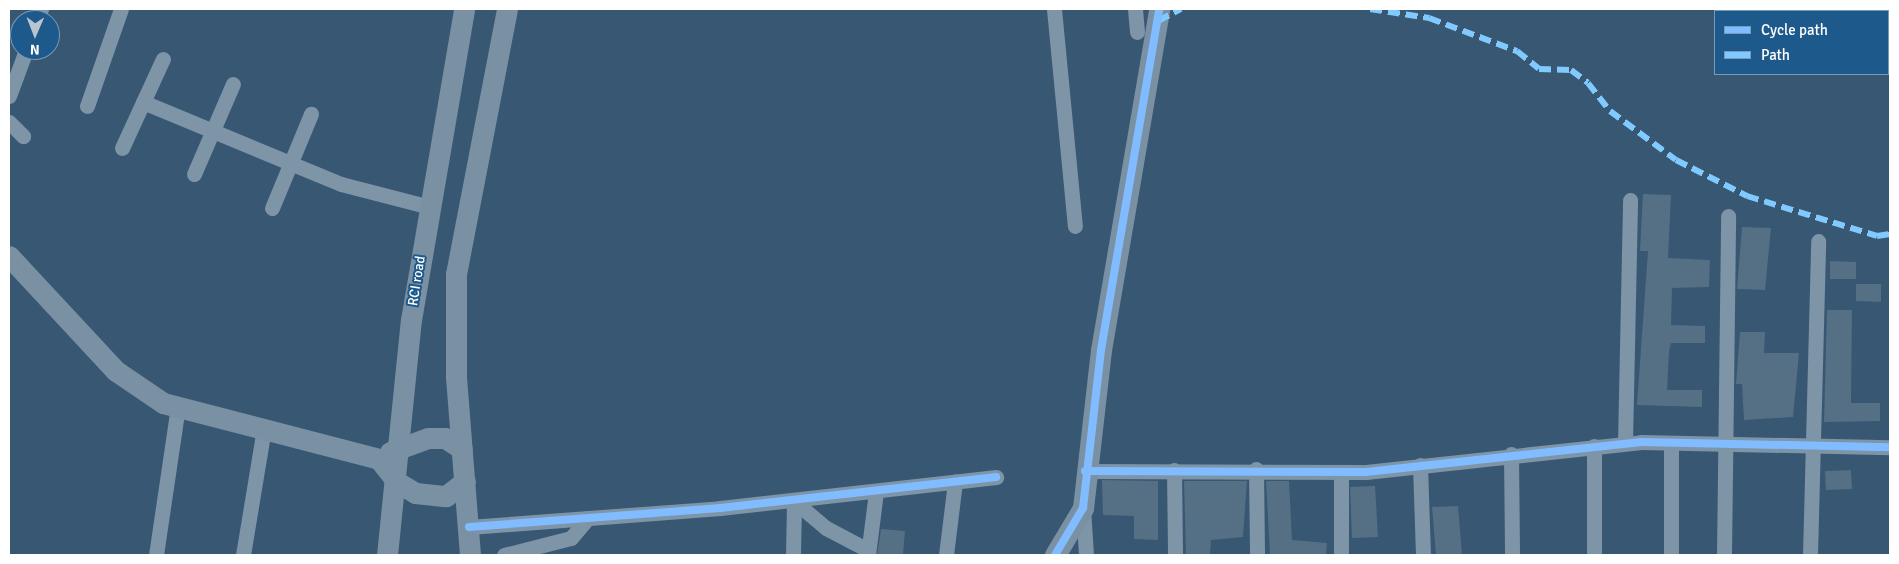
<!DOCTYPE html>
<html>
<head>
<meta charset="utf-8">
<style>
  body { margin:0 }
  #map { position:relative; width:1899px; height:564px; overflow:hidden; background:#375773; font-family:Signika,sans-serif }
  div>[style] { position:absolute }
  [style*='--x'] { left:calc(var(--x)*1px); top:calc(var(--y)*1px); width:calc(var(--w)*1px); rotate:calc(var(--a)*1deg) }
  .building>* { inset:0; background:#556f85 }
  .street>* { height:15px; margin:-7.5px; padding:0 7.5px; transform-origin:7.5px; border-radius:7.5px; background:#7e94a7 }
  .secondary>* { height:21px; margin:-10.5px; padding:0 10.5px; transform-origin:10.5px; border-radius:10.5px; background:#7a90a3 }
  .quiet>* { height:6px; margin-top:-3px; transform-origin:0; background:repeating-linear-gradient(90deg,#80caff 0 12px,transparent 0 18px) }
  .cycleway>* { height:8px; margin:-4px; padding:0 4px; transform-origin:4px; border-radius:4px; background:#80bcff }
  span { translate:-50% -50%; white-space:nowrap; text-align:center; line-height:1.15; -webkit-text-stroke:4px #1e598c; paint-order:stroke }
  .street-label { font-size:14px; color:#fff }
  .frame { position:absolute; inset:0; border:10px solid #fff; pointer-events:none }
  .legend { position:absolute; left:1714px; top:10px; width:175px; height:65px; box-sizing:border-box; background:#1e598c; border:1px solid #789bba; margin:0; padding:6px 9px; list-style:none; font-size:15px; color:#fff }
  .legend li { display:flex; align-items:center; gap:10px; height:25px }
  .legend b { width:25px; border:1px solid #789bba }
  .north { position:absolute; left:10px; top:10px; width:50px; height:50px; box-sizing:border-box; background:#1e598c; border:1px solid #789bba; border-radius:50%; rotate:181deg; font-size:14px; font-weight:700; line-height:20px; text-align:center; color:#fff }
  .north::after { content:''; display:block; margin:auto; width:18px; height:22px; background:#b9c4ce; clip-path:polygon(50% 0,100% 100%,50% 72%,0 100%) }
</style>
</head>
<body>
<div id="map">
  <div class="building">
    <div style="clip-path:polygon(1643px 194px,1671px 195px,1668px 258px,1710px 260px,1709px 287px,1672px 288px,1671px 325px,1705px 326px,1705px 343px,1671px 343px,1669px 351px,1667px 390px,1702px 390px,1702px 407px,1637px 405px,1648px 251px,1640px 251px)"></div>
    <div style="clip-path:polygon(1742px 227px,1771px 228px,1765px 290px,1737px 289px)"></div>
    <div style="clip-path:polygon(1830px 261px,1856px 262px,1856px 279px,1830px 279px)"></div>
    <div style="clip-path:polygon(1856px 284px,1881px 284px,1881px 302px,1856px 301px)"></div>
    <div style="clip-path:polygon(1827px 310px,1852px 310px,1851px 403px,1880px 403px,1880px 421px,1824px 422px)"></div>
    <div style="clip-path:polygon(1740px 332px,1765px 332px,1764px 353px,1799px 353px,1793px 417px,1744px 420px,1742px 384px,1736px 384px)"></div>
    <div style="clip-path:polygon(1851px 470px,1852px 489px,1826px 490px,1825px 471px)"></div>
    <div style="clip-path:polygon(1102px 480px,1158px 481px,1158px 540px,1134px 539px,1134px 516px,1103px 515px)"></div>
    <div style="clip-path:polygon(1184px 481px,1247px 481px,1243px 537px,1211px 540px,1210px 555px,1186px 555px)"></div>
    <div style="clip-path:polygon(1266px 481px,1289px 481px,1292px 540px,1327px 543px,1326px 555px,1270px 555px)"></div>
    <div style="clip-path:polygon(1375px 486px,1378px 537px,1352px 538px,1350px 487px)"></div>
    <div style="clip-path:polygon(1458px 506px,1462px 555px,1436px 555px,1432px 507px)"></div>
    <div style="clip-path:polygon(881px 529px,905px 531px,903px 555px,877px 555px)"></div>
  </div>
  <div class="street">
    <div style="--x:1054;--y:9;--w:218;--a:84.5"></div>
    <div style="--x:1135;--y:9;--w:23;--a:85"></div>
    <div style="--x:37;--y:20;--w:12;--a:-70"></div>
    <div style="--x:9;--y:96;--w:49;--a:-69.7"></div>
    <div style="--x:143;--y:102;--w:214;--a:22.5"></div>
    <div style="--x:341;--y:184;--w:92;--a:14.5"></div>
    <div style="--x:87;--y:106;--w:103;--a:-70.7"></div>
    <div style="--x:9;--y:122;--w:20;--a:45"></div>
    <div style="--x:122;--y:148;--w:98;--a:-65.3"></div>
    <div style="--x:194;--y:174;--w:98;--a:-66.6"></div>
    <div style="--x:272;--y:208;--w:102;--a:-67.5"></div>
    <div style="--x:1625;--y:443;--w:243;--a:-88.8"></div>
    <div style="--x:1511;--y:454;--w:101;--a:89.4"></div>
    <div style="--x:1420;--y:465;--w:90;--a:88.1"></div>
    <div style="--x:1256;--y:469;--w:86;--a:89.3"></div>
    <div style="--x:1174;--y:470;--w:85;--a:89.3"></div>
    <div style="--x:1085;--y:471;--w:281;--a:0.2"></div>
    <div style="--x:1366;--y:472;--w:277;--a:-6.2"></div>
    <div style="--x:1641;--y:442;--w:249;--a:1.2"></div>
    <div style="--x:1341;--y:472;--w:83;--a:90"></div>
    <div style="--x:794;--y:501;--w:42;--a:40.2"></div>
    <div style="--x:826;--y:528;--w:47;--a:27.6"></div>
    <div style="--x:1083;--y:508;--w:47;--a:86.3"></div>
    <div style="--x:469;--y:527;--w:252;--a:-4.3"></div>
    <div style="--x:720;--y:508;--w:278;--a:-6.4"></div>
    <div style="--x:156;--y:555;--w:151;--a:-81.6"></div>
    <div style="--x:243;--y:555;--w:129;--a:-80.6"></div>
    <div style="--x:504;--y:555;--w:69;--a:-14.2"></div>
    <div style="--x:571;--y:538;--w:26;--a:-50"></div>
    <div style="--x:793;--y:555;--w:54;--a:-88.9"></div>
    <div style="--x:868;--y:555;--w:64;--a:-82.8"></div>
    <div style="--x:946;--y:555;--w:74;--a:-83"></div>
    <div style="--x:1594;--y:555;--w:109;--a:-90"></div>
    <div style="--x:1671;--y:555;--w:112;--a:-90"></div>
    <div style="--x:1724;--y:555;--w:339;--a:-89.3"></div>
    <div style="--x:1810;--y:555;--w:314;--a:-88.5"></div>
  </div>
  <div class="secondary">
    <div style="--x:9;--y:256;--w:157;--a:47.1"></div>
    <div style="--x:116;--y:371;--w:57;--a:34.2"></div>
    <div style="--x:163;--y:403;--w:223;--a:14.5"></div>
    <div style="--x:379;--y:459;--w:29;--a:52"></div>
    <div style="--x:397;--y:482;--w:21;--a:31"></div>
    <div style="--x:415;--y:493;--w:31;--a:6"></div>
    <div style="--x:446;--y:496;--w:24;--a:-38"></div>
    <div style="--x:390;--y:452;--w:40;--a:-20.2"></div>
    <div style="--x:428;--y:438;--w:17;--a:0"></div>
    <div style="--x:445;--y:438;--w:20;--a:33"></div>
    <div style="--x:387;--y:555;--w:236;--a:-84.2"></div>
    <div style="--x:411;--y:320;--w:315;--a:-80.3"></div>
    <div style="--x:470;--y:555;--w:179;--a:-94.5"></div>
    <div style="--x:456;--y:377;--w:103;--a:-90"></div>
    <div style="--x:456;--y:274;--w:270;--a:-79.1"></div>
    <div style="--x:1055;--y:555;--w:55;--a:-59.2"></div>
    <div style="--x:1083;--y:508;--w:159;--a:-83.5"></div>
    <div style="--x:1101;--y:350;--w:346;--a:-80.3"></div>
  </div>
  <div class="quiet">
    <div style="--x:1370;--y:9;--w:60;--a:8.7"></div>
    <div style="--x:1429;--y:18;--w:94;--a:20.6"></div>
    <div style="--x:1517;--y:51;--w:28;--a:39"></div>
    <div style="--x:1539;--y:69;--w:32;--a:2"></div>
    <div style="--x:1571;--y:70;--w:21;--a:37"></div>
    <div style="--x:1588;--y:83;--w:36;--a:52"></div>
    <div style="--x:1610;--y:111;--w:82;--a:36.6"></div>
    <div style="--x:1676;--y:160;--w:80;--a:26.9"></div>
    <div style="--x:1747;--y:196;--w:136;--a:17.1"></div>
    <div style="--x:1877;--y:236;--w:13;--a:-9"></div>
    <div style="--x:1158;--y:21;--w:26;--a:-28"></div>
  </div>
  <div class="cycleway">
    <div style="--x:1085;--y:471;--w:281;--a:0.2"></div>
    <div style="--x:1366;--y:472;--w:277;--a:-6.2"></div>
    <div style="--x:1641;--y:442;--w:249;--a:1.2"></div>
    <div style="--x:469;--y:527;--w:252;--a:-4.3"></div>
    <div style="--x:720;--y:508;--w:278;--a:-6.4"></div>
    <div style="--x:1055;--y:555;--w:55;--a:-59.2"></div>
    <div style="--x:1083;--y:508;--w:159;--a:-83.5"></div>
    <div style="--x:1101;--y:350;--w:346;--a:-80.3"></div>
  </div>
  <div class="street-label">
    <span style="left:417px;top:281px;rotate:-81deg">RCI road</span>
  </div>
  <div class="frame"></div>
  <ul class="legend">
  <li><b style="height:6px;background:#80bcff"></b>Cycle path</li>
  <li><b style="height:6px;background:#80caff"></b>Path</li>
  </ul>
  <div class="north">N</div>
</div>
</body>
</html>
